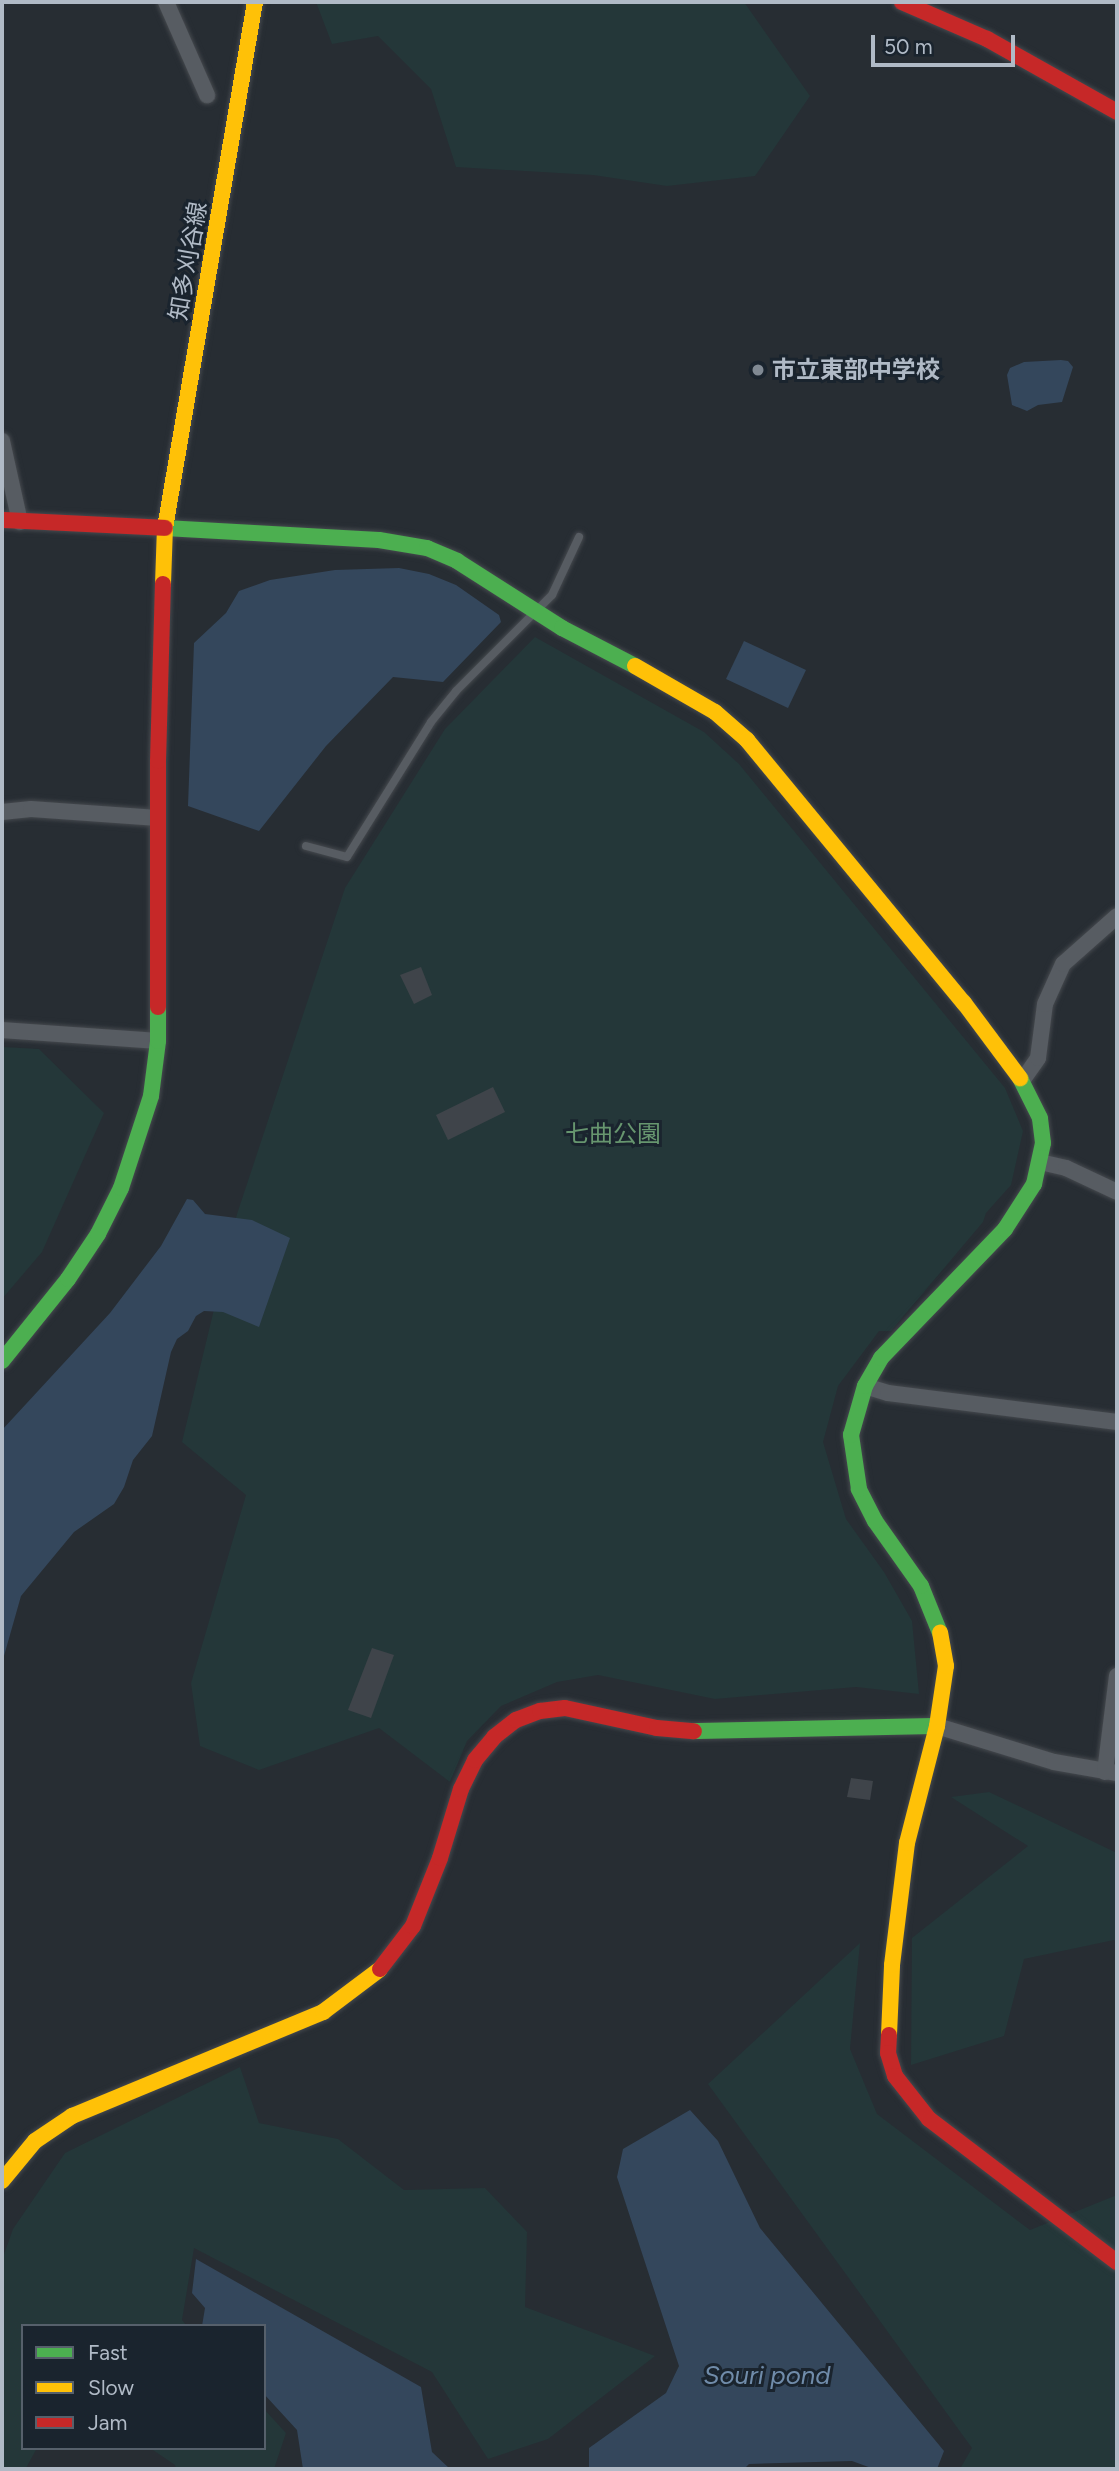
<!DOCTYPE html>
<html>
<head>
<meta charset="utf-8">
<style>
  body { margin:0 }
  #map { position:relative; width:1119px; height:2471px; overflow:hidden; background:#272d33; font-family:Figtree,"Noto Sans JP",sans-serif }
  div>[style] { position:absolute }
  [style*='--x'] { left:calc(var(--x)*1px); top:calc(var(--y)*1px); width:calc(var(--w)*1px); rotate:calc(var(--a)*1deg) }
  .green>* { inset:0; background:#243739 }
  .water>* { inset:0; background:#34475c }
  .building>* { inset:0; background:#3f444a }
  .roads { filter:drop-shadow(0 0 2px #45494e) drop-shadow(0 0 2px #45494e) }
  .lane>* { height:8px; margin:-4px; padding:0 4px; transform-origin:4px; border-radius:4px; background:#575c62 }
  .street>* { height:16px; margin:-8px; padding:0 8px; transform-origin:8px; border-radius:8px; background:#575c62 }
  .fast>* { height:16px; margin:-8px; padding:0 8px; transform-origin:8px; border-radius:8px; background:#4caf50 }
  .slow>* { height:16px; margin:-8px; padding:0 8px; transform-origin:8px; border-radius:8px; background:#ffc107 }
  .jam>* { height:16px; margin:-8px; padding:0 8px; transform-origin:8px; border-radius:8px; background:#c62828 }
  .dots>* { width:19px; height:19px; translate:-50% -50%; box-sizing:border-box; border:4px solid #1a242e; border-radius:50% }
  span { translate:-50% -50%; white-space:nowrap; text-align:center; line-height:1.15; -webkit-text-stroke:6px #1a242e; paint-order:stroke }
  .street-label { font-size:24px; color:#b0bac6 }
  .poi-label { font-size:24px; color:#b0bac6; font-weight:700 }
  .left { translate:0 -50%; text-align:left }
  .park-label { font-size:24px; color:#67966f }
  .water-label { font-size:26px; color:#708caa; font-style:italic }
  .frame { position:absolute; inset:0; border:4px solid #b0bac6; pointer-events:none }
  .legend { position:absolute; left:21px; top:2324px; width:245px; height:126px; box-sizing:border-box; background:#1a242e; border:2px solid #56606b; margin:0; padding:9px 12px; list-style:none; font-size:21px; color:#b0bac6 }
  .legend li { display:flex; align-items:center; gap:14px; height:35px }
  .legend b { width:35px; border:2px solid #56606b }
  .scale { position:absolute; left:871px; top:35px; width:144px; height:32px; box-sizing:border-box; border:4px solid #b0bac6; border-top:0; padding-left:9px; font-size:21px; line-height:24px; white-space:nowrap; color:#b0bac6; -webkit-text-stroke:5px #1a242e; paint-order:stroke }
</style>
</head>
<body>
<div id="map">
  <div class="green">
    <div style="clip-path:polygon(316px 2px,744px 2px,810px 96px,755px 176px,667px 186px,593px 175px,456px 167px,431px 89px,378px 36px,332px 44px)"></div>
    <div style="clip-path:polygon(535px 637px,704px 732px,739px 764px,1005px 1088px,1023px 1131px,1011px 1185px,986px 1213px,983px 1222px,891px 1331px,879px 1331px,838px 1386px,823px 1442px,846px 1519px,884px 1572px,912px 1621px,919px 1694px,856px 1687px,715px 1699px,598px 1675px,557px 1682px,501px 1706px,467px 1741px,450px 1782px,379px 1728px,259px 1770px,200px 1746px,191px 1683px,246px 1495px,182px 1442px,237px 1214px,345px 888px,445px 729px)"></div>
    <div style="clip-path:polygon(2px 1047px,39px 1049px,104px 1113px,42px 1252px,2px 1299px)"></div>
    <div style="clip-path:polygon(989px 1792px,1117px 1853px,1117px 1943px,1114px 1940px,1024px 1959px,1004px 2036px,911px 2065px,912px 1938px,1028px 1846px,951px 1797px)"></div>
    <div style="clip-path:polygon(860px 1943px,850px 2049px,877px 2114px,1030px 2230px,1117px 2195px,1117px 2469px,960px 2469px,972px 2448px,708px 2084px)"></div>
    <div style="clip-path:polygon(240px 2067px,259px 2123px,338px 2139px,404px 2190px,485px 2188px,527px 2232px,525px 2307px,655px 2356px,548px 2439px,488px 2459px,432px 2372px,194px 2248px,182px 2320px,187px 2326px,23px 2326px,23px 2448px,37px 2448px,26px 2468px,2px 2468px,2px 2260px,13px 2229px,65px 2153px)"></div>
    <div style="clip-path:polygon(264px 2409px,286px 2433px,274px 2469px,176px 2469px,175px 2465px,150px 2448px,264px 2448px)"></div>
  </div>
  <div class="water">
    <div style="clip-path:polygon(1061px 360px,1068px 361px,1073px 367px,1062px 402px,1038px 405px,1027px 411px,1012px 405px,1007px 375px,1010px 368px,1024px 362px)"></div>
    <div style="clip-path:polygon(399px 568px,429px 574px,456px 585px,499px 615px,501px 622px,443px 682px,393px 677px,326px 746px,259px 831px,188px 806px,194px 643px,226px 613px,239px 591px,270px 580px,335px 570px)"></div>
    <div style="clip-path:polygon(744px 641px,806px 670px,788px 708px,726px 679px)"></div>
    <div style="clip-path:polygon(187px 1199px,193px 1200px,205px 1214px,252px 1220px,290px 1238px,259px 1327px,223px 1312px,204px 1311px,196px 1316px,188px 1331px,177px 1339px,171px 1352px,152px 1436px,133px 1460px,124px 1487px,114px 1504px,74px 1532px,21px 1596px,2px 1663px,2px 1430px,110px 1313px,161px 1246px)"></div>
    <div style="clip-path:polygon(690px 2110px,718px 2141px,760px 2228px,944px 2451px,937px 2469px,874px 2469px,852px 2461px,749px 2464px,744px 2469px,589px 2469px,589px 2448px,666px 2393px,679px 2366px,617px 2177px,623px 2149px)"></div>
    <div style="clip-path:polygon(196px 2259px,421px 2387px,432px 2452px,450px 2469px,303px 2469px,297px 2430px,264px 2394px,264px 2326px,202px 2326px,205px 2308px,192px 2293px)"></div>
  </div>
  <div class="building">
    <div style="clip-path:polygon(421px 967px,432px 995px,414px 1004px,400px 975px)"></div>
    <div style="clip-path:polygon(493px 1087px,505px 1112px,448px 1140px,436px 1115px)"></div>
    <div style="clip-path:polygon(372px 1648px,394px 1655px,371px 1718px,348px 1710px)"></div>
    <div style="clip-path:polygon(851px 1778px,873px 1781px,870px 1800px,847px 1797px)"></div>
  </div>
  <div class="roads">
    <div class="lane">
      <div style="--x:306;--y:846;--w:42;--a:15"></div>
      <div style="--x:347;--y:857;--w:159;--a:-58.1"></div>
      <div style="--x:431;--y:722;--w:40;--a:-51"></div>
      <div style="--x:456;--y:691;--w:136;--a:-45"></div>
      <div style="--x:552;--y:595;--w:64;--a:-65"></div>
    </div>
    <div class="street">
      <div style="--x:166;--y:2;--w:102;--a:66.2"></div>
      <div style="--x:2;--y:441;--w:83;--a:77.5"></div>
      <div style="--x:2;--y:812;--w:29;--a:-6"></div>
      <div style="--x:31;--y:809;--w:127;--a:4.1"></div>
      <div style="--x:2;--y:1030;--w:156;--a:4"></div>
      <div style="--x:1022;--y:1081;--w:28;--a:-55"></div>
      <div style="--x:1038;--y:1058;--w:54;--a:-82.6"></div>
      <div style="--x:1045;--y:1004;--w:44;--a:-65.8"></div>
      <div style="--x:1063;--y:964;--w:72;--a:-41.6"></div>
      <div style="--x:1040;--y:1162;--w:27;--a:13"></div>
      <div style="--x:1066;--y:1168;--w:56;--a:25.2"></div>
      <div style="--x:865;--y:1386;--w:24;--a:17"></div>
      <div style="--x:888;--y:1393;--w:231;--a:7.2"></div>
      <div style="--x:937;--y:1726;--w:122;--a:17.1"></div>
      <div style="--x:1054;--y:1762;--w:64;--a:9.9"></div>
      <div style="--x:1105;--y:1772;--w:97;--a:-82.9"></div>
    </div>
    <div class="fast">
      <div style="--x:165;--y:528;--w:214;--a:3.2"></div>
      <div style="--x:379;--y:540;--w:49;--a:9.5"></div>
      <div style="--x:427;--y:548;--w:33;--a:23"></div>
      <div style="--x:457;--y:561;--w:125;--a:32.5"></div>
      <div style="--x:562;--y:628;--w:82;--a:27.5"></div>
      <div style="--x:2;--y:1361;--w:105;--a:-51.2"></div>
      <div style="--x:68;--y:1279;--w:54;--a:-56.3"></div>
      <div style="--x:98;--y:1234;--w:51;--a:-63.4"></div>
      <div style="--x:121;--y:1188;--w:97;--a:-71.9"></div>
      <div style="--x:151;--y:1096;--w:55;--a:-82.7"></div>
      <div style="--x:158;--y:1041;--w:34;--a:-90"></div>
      <div style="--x:940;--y:1633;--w:51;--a:-112"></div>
      <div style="--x:921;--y:1586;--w:80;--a:-125.3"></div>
      <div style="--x:875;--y:1521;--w:36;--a:-117"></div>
      <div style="--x:859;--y:1489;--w:55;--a:-98.4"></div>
      <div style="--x:851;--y:1435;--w:51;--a:-74.1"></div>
      <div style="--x:865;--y:1386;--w:32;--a:-60"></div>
      <div style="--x:881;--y:1358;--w:179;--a:-46.1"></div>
      <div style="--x:1005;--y:1229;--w:54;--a:-57.2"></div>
      <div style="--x:1034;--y:1184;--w:42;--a:-77.6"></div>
      <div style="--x:1043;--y:1143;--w:25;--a:-97"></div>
      <div style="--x:1040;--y:1118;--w:45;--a:-116.6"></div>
      <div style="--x:694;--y:1731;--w:243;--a:-1.2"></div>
    </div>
    <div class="slow">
      <div style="--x:163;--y:584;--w:56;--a:-88"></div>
      <div style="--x:165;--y:528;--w:534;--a:-80.29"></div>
      <div style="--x:635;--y:666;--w:92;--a:29.9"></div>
      <div style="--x:715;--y:712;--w:43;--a:41.2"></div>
      <div style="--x:747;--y:740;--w:341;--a:50.5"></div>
      <div style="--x:964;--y:1003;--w:94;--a:53.3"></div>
      <div style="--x:889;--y:2035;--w:70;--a:-87.5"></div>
      <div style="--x:892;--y:1965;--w:123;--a:-83"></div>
      <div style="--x:907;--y:1843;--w:121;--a:-75.6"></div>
      <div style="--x:937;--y:1726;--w:61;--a:-81.5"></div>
      <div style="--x:946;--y:1666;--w:34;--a:-100"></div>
      <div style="--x:2;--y:2181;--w:52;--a:-50.5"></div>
      <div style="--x:35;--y:2141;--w:45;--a:-34"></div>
      <div style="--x:72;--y:2116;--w:272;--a:-22.5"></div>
      <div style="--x:323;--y:2012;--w:71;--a:-37"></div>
    </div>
    <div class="jam">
      <div style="--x:902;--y:2;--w:93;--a:23.5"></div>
      <div style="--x:987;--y:39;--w:149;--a:29.3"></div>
      <div style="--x:2;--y:520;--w:163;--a:2.8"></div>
      <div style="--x:158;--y:1007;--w:246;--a:-90"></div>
      <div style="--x:158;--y:761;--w:177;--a:-88.4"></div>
      <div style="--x:380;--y:1969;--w:54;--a:-52.5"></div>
      <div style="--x:413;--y:1926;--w:73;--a:-68.3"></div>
      <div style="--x:440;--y:1858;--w:72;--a:-73.1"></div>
      <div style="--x:461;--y:1789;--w:32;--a:-64"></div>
      <div style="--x:475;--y:1760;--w:30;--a:-50"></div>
      <div style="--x:494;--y:1737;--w:28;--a:-38"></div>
      <div style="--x:516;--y:1720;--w:26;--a:-21"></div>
      <div style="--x:540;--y:1711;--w:25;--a:-7"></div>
      <div style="--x:565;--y:1708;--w:94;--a:12.3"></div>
      <div style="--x:657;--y:1728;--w:37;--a:5"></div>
      <div style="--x:889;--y:2035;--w:18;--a:93"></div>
      <div style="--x:888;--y:2053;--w:24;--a:73"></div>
      <div style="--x:895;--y:2076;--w:55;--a:51.7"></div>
      <div style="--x:929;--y:2119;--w:236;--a:37.3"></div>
    </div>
  </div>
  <div class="dots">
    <div style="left:758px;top:370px;background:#808993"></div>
  </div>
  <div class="street-label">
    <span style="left:188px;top:261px;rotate:-80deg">知多刈谷線</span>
  </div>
  <div class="poi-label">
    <span class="left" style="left:772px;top:370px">市立東部中学校</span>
  </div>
  <div class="park-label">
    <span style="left:613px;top:1134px">七曲公園</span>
  </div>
  <div class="water-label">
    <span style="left:767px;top:2376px">Souri pond</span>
  </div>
  <div class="frame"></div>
  <ul class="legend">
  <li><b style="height:9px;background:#4caf50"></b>Fast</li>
  <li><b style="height:9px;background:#ffc107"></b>Slow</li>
  <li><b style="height:9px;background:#c62828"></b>Jam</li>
  </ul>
  <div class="scale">50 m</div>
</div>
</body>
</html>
